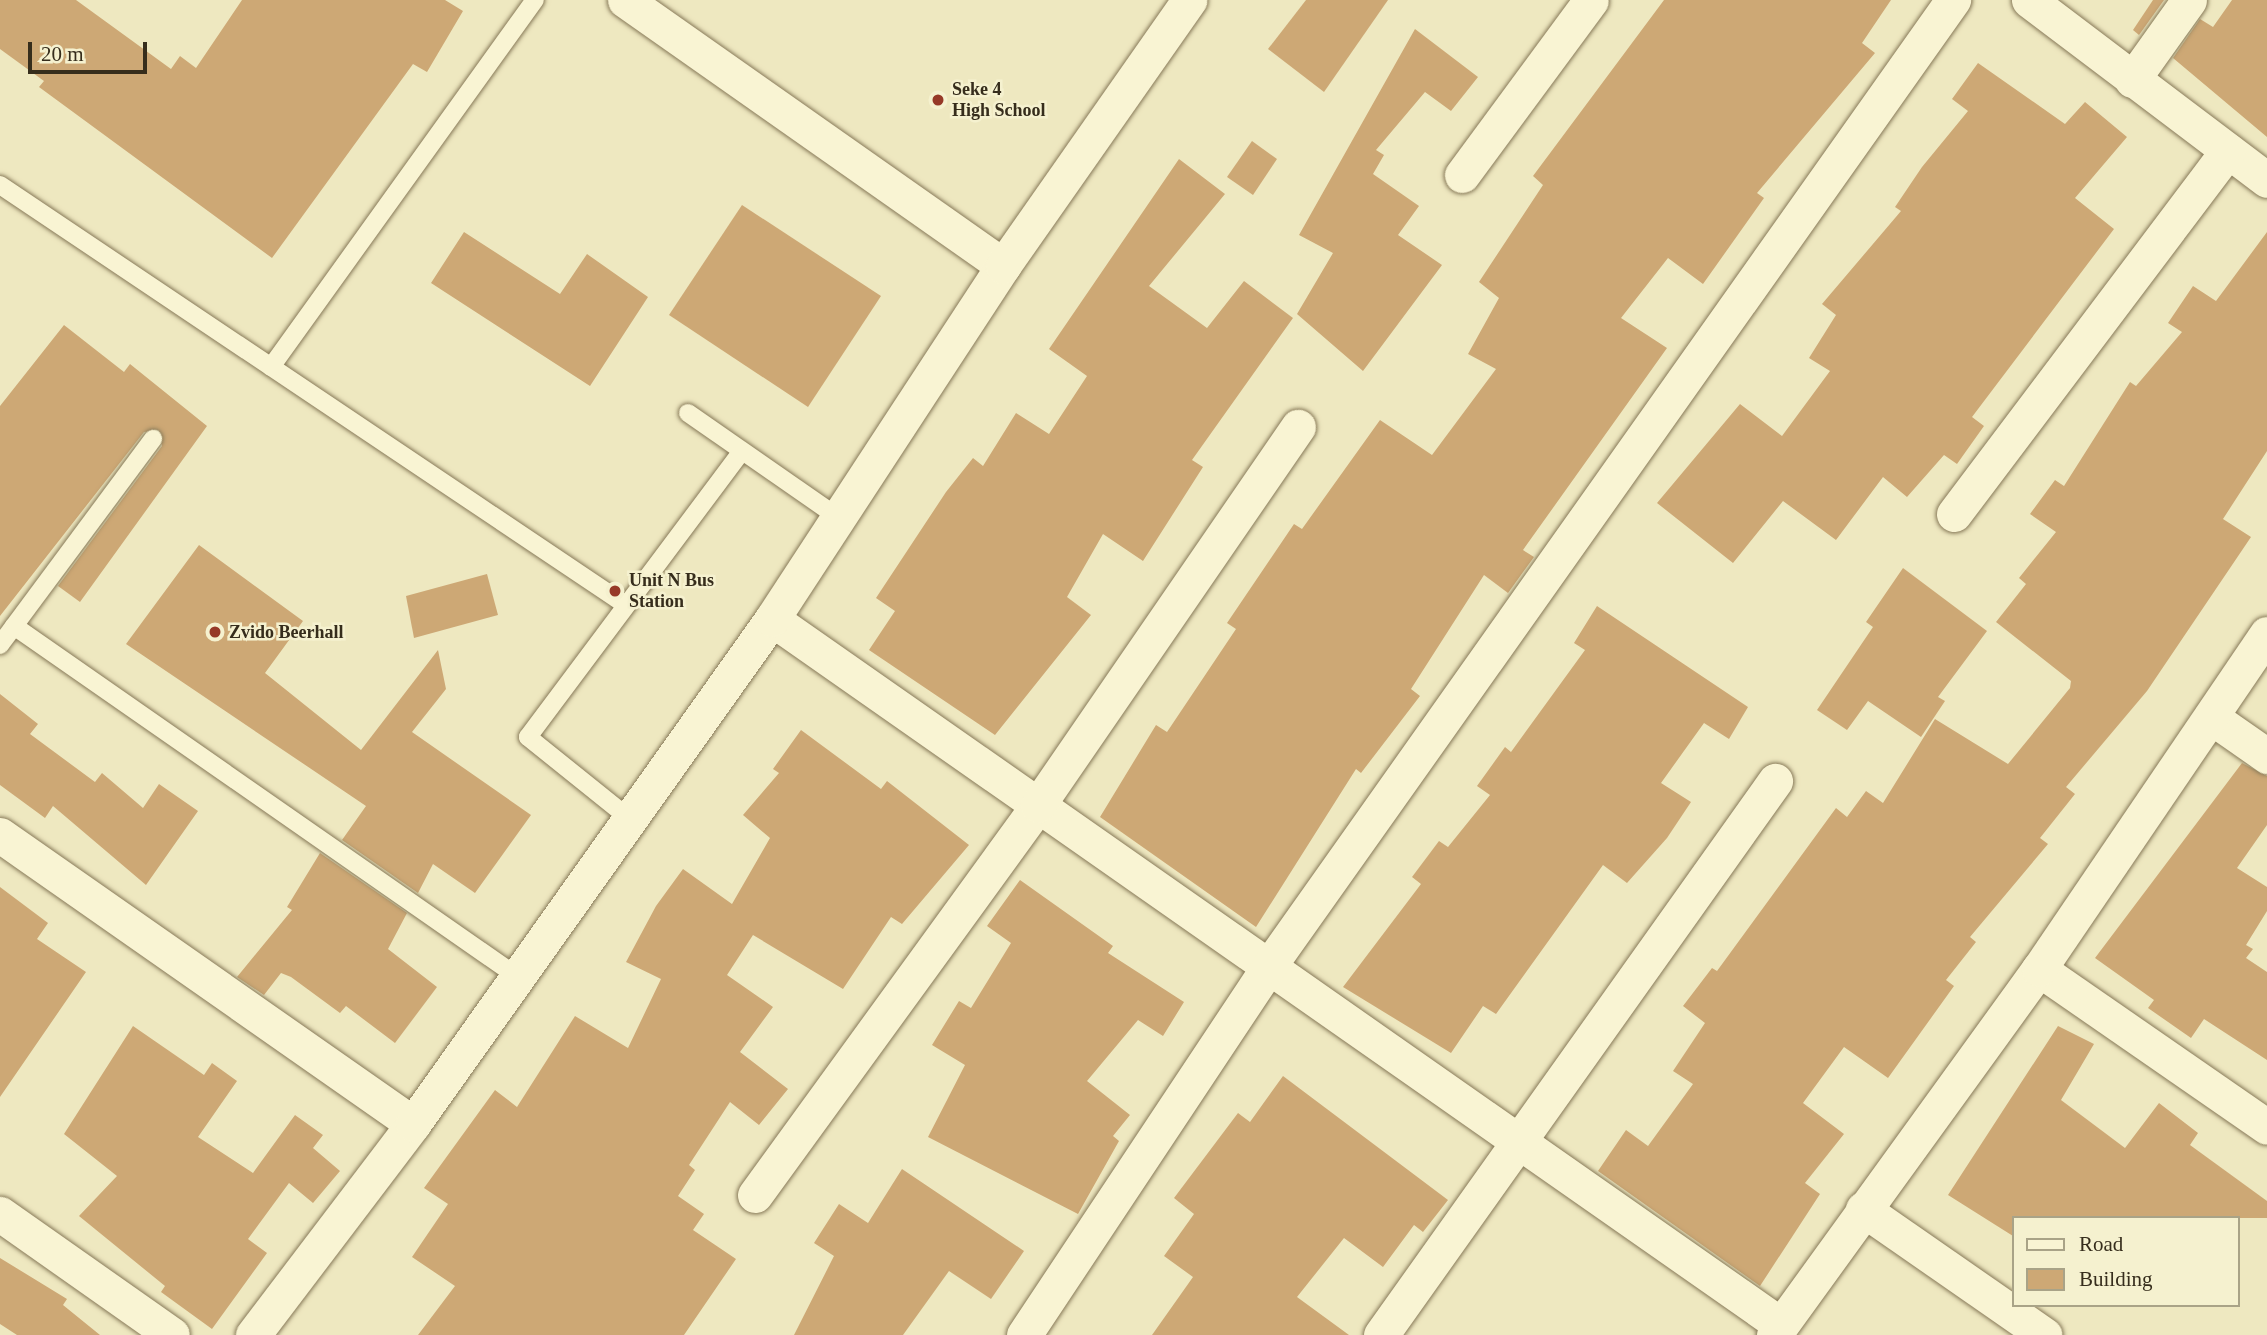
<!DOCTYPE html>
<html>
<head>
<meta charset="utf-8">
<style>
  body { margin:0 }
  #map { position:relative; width:2267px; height:1335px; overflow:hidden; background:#eee8c0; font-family:"Times New Roman",serif }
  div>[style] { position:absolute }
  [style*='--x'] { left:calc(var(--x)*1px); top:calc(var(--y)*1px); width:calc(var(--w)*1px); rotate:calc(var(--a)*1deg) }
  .building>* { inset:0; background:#cda875 }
  .roads { filter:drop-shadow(0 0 2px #877958) drop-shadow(0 0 2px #877958) }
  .service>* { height:18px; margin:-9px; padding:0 9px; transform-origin:9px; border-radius:9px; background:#f9f4d3 }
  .minor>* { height:35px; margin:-17.5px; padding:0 17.5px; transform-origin:17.5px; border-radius:17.5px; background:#f9f4d3 }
  .dots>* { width:19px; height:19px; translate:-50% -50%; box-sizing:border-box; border:4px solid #f5f1cf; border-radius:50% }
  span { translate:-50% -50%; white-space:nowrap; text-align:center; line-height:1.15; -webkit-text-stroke:5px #f5f1cf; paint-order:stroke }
  .poi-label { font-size:18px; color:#362d1c; font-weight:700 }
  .left { translate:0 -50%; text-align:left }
  .legend { position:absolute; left:2012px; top:1216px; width:228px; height:91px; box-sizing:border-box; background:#f5f1cf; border:2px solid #a9a387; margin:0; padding:9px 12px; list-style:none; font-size:21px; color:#362d1c }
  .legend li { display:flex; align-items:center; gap:14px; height:35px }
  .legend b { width:35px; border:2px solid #a9a387 }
  .scale { position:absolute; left:28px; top:42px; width:119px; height:32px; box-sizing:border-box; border:4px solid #362d1c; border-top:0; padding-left:9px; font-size:21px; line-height:24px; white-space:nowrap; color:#362d1c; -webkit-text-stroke:5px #f5f1cf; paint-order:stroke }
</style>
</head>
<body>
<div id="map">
  <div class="building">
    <div style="clip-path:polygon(0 0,76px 0,171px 69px,180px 56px,196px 68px,242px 0,445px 0,463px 11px,427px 72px,413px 64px,272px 258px,39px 87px,44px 81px,0 49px)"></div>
    <div style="clip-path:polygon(1306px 0,1388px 0,1324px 92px,1268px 49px)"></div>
    <div style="clip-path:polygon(1664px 0,1891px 0,1862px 43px,1875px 53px,1757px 193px,1764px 198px,1703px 284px,1668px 258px,1621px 318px,1667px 348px,1523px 550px,1534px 557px,1508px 593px,1484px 575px,1411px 689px,1420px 696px,1361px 773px,1356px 769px,1256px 927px,1100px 817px,1156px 725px,1167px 732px,1236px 629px,1227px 623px,1294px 524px,1302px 529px,1380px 420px,1432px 455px,1496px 369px,1468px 354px,1499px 298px,1479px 282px,1543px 185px,1533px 176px)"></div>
    <div style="clip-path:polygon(2153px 0,2164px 0,2139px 35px,2133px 30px)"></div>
    <div style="clip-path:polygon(2232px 0,2267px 0,2267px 137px,2173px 58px,2200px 19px,2213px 27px)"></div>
    <div style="clip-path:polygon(1415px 29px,1478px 77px,1451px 111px,1425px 92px,1376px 150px,1384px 155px,1373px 174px,1419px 206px,1398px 235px,1442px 265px,1363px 371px,1297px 314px,1333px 253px,1299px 235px)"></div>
    <div style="clip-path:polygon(1978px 63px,2065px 124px,2085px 102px,2127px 137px,2075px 198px,2114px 229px,1972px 417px,1984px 426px,1957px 464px,1944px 455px,1907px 497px,1883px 477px,1836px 540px,1783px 501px,1733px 563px,1657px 503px,1740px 404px,1782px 436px,1830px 371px,1809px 358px,1836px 315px,1822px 304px,1901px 211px,1895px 207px,1922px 167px,1968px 111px,1952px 99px)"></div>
    <div style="clip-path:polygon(1252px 141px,1277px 159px,1253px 195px,1227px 177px)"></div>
    <div style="clip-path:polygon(1179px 159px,1225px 194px,1149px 286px,1207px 328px,1244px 281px,1293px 318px,1192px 460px,1203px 467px,1143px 561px,1103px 534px,1067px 597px,1091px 615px,995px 735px,869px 650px,895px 611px,876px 598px,946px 492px,973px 458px,983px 466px,1016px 413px,1049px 434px,1087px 376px,1049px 349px)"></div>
    <div style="clip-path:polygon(742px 205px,881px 296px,808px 407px,669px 315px)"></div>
    <div style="clip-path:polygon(464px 232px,560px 294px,587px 254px,648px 297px,590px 386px,431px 283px)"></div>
    <div style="clip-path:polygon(2267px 232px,2267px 451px,2223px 519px,2251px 537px,2147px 691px,2066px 787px,2075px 794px,2040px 838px,2048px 844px,1970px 937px,1976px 942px,1946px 980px,1954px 986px,1888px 1078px,1844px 1047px,1803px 1103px,1844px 1134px,1805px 1183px,1820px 1194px,1760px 1286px,1598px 1171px,1626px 1130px,1648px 1146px,1693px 1084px,1673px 1071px,1705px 1023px,1683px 1006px,1712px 968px,1717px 971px,1836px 808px,1847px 817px,1866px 791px,1883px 803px,1935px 719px,2008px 764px,2070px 688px,2071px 681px,1996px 622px,2026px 584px,2019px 578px,2056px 532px,2030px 514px,2055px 480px,2064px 486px,2130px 382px,2136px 386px,2182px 332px,2168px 323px,2193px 286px,2216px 301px)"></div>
    <div style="clip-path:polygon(64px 325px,124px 372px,130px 364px,207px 426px,80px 602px,58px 586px,162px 446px,159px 430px,144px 432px,0 616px,0 406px)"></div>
    <div style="clip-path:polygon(199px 545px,303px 621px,265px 673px,361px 750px,438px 650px,446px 689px,412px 732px,531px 815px,475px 893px,433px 864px,418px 893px,342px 840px,366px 806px,126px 644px)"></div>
    <div style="clip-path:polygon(1903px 568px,1987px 631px,1938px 697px,1945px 701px,1921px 737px,1868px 701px,1847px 730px,1817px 710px,1873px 627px,1866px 622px)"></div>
    <div style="clip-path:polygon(487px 574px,498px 615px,414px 638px,406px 596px)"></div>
    <div style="clip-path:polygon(1597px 606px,1748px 707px,1729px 739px,1704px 723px,1661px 783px,1691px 802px,1667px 838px,1627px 883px,1603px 865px,1496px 1014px,1483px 1006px,1451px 1053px,1343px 987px,1421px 884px,1412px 877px,1439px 841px,1448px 847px,1490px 795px,1477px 786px,1505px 747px,1511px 752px,1585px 650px,1574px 643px)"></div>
    <div style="clip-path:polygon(0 694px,38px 724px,30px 734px,95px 782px,102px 773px,143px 808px,159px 784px,198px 811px,146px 885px,53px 806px,45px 818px,0 785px)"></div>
    <div style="clip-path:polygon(801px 730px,881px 789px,887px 781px,969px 845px,902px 924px,891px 917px,843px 989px,753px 935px,727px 975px,773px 1007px,740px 1052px,788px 1089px,759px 1125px,730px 1102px,689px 1165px,695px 1170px,678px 1196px,704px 1214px,693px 1230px,736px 1259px,684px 1335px,418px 1335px,455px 1286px,412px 1257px,448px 1204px,424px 1188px,495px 1090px,517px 1107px,575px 1016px,628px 1048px,661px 979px,626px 962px,656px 906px,683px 869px,732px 904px,770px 838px,743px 815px,779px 773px,773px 769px)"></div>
    <div style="clip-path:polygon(2242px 763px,2267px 776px,2267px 825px,2237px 868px,2267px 887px,2267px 911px,2246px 945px,2253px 949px,2246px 958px,2267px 972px,2267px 1060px,2204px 1019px,2191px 1038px,2148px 1008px,2154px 1000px,2095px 958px)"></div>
    <div style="clip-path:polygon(320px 853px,407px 913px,388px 949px,437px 987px,395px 1043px,346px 1006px,340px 1013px,291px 977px,281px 973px,264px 995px,237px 977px,292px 910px,287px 907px)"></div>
    <div style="clip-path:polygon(1020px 880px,1113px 946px,1108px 953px,1184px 1002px,1163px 1036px,1138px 1020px,1087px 1081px,1130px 1115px,1113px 1136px,1119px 1141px,1078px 1214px,928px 1137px,965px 1065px,932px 1045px,959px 1001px,971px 1008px,1011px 943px,987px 926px)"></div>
    <div style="clip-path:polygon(0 887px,48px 923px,37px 939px,86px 972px,0 1097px)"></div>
    <div style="clip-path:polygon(133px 1026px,204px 1075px,212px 1063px,237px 1081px,198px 1137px,253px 1173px,295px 1115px,323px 1135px,313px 1148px,340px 1171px,313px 1203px,289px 1183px,248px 1239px,267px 1253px,212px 1329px,161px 1292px,165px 1286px,79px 1216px,117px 1176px,64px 1134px)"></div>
    <div style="clip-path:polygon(2058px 1026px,2094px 1044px,2061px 1100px,2125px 1148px,2159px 1103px,2198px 1133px,2190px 1145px,2267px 1201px,2267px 1218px,2013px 1218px,2013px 1236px,1948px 1195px)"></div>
    <div style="clip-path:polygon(1283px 1076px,1448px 1200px,1423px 1232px,1414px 1225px,1383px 1267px,1344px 1238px,1297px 1297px,1349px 1335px,1152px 1335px,1193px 1277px,1164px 1256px,1194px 1214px,1174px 1198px,1238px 1113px,1250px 1122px)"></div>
    <div style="clip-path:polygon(902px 1169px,1024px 1251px,991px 1299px,949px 1271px,903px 1335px,794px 1335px,834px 1256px,814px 1243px,839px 1204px,868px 1223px)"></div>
    <div style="clip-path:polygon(0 1258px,67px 1299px,63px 1305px,100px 1335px,17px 1335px,0 1324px)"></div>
  </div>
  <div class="roads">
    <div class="service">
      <div style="--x:0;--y:185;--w:754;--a:33.86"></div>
      <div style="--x:271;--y:367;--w:452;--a:-54.3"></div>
      <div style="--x:688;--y:413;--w:184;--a:34.8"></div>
      <div style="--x:14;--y:626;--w:614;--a:34.85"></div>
      <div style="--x:0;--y:645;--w:257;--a:-53.4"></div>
      <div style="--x:630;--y:819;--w:131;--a:-141.2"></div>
      <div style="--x:528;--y:737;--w:357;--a:-53.2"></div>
    </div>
    <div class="minor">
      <div style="--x:625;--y:0;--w:462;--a:35.1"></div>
      <div style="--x:2029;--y:0;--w:298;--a:37.1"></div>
      <div style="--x:2132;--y:80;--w:98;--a:-54.5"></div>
      <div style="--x:1462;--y:175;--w:217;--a:-53.6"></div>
      <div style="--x:1954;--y:514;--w:455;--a:-53"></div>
      <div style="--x:772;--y:619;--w:1231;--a:34.98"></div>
      <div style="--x:2214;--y:719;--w:65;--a:34.9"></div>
      <div style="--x:0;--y:835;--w:504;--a:34.98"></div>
      <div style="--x:2039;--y:969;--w:277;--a:34.7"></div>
      <div style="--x:755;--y:1195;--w:482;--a:-54"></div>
      <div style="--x:1038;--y:805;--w:459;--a:-55.5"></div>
      <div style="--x:1863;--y:1209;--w:221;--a:34.8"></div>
      <div style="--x:0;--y:1214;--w:210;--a:35.1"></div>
      <div style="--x:253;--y:1335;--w:265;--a:-52.8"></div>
      <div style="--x:413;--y:1124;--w:620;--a:-54.59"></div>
      <div style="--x:772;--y:619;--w:422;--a:-56.8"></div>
      <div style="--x:1003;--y:266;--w:325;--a:-55"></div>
      <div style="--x:1024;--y:1335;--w:443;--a:-56.4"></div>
      <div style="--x:1269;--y:966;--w:1184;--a:-54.7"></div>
      <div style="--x:1381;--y:1335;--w:680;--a:-54.58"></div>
      <div style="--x:1774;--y:1335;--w:452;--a:-54.1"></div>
      <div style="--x:2039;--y:969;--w:405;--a:-55.8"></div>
    </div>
  </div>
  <div class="dots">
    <div style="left:938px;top:100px;background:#963927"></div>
    <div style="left:615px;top:591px;background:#963927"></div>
    <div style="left:215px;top:632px;background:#963927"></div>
  </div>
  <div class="poi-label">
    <span class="left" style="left:952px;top:100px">Seke 4<br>High School</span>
    <span class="left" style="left:629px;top:591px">Unit N Bus<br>Station</span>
    <span class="left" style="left:229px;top:632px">Zvido Beerhall</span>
  </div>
  <ul class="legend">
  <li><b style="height:9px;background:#f9f4d3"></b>Road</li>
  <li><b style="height:19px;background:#cda875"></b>Building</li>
  </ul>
  <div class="scale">20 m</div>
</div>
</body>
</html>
